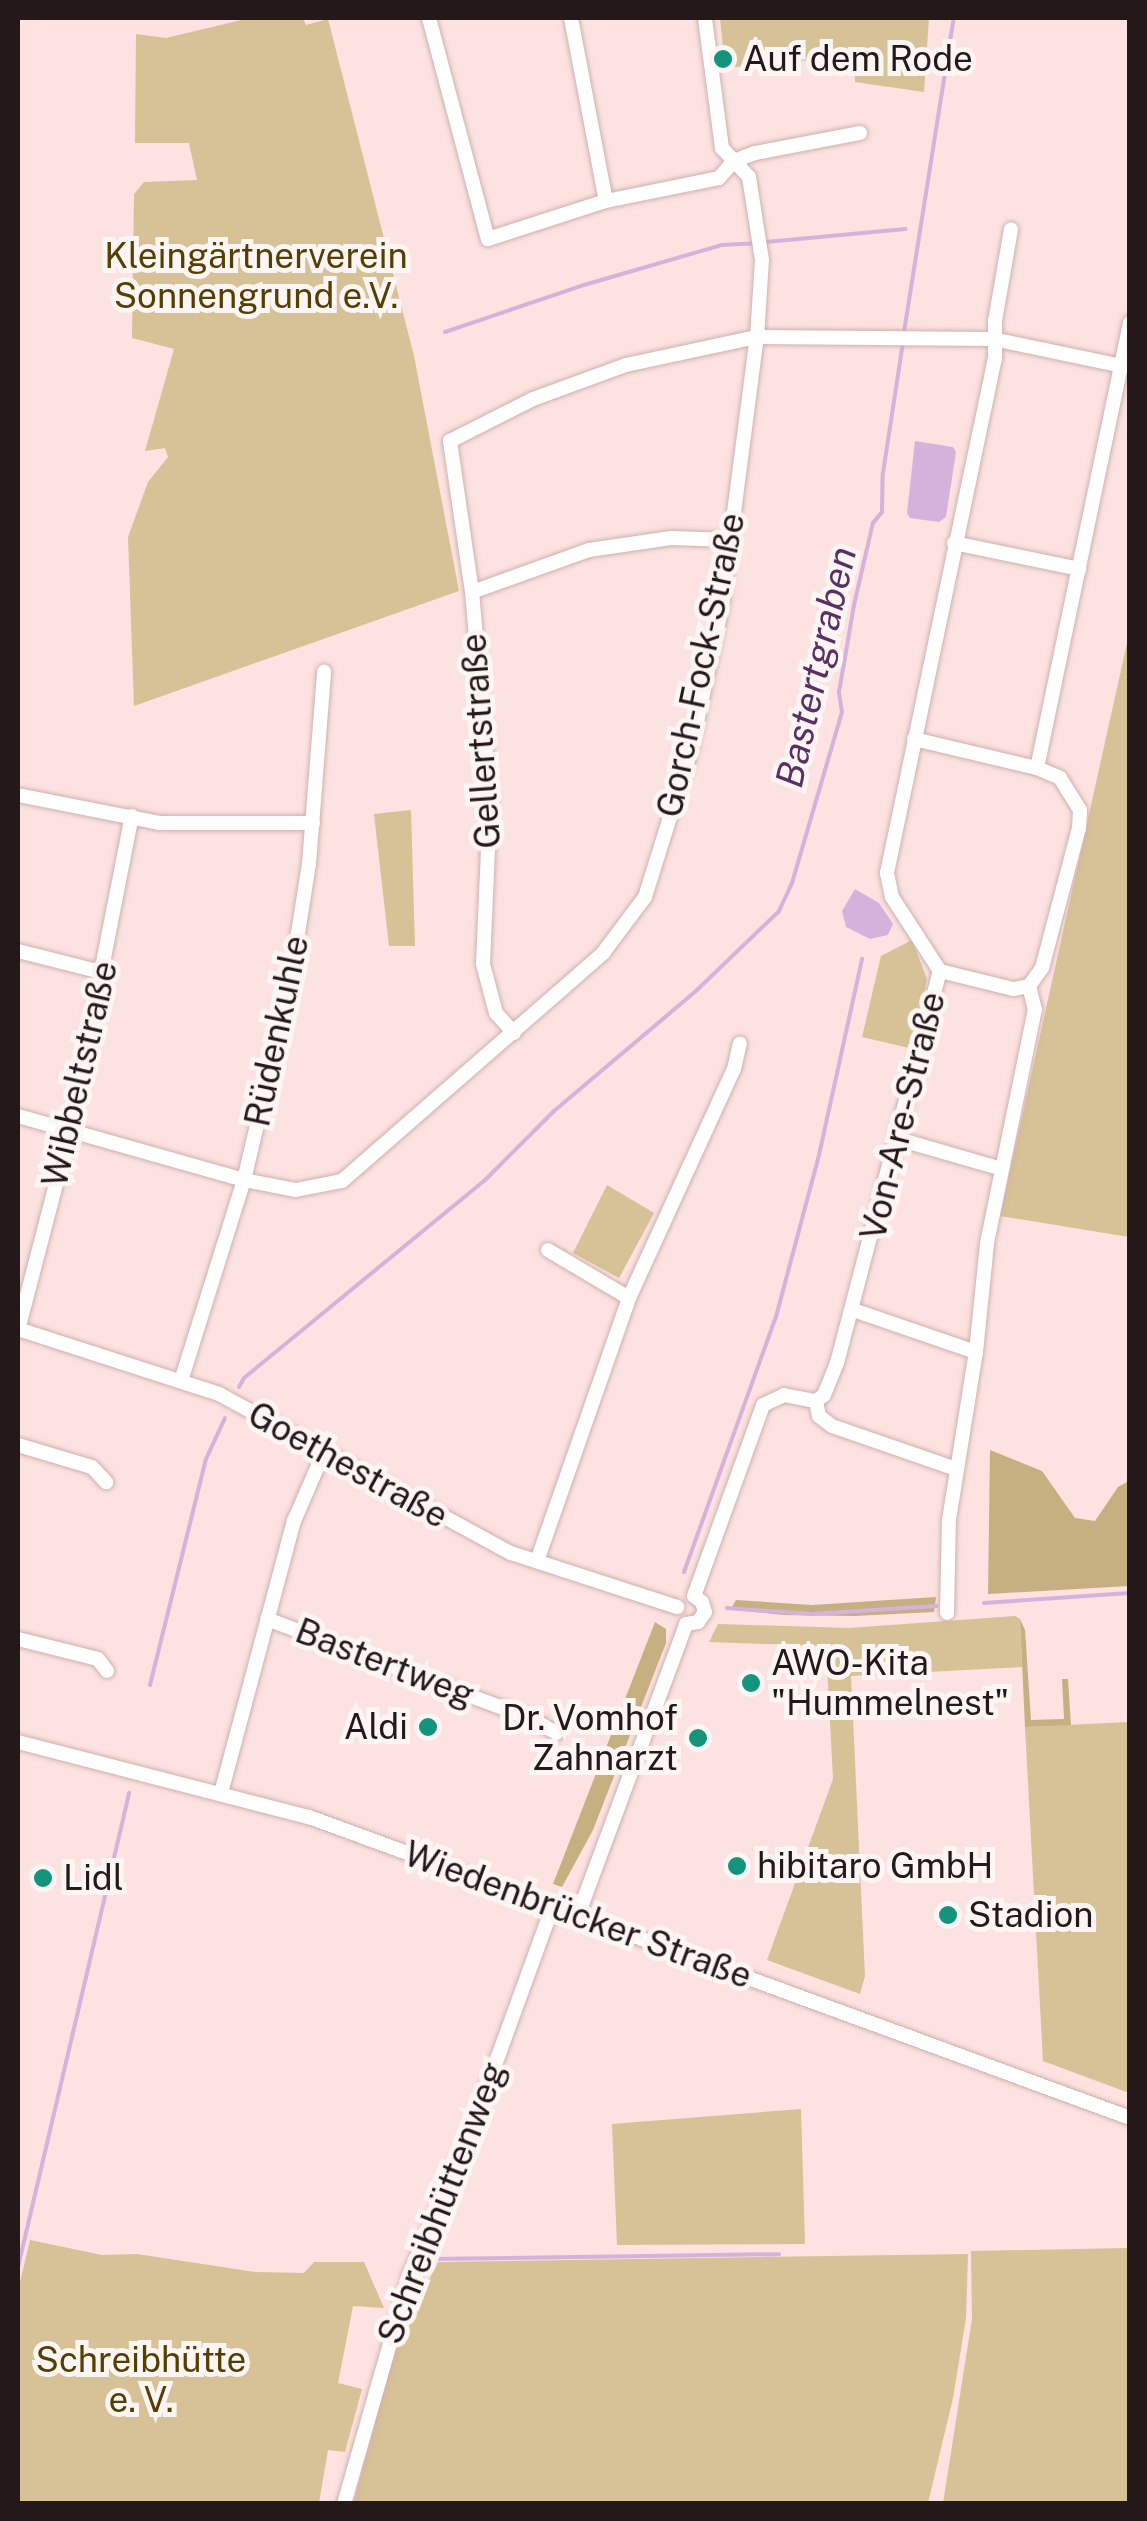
<!DOCTYPE html>
<html>
<head>
<meta charset="utf-8">
<style>
  body { margin:0 }
  #map { position:relative; width:1147px; height:2521px; overflow:hidden; background:#fce2e0; font-family:"Public Sans",sans-serif }
  div>[style] { position:absolute }
  [style*='--x'] { left:calc(var(--x)*1px); top:calc(var(--y)*1px); width:calc(var(--w)*1px); rotate:calc(var(--a)*1deg) }
  .green>* { inset:0; background:#d7c196 }
  .forest>* { inset:0; background:#c6af81 }
  .water>* { inset:0; background:#d4b2db }
  .stream>* { height:4px; margin:-2px; padding:0 2px; transform-origin:2px; border-radius:2px; background:#d4b2db }
  .roads { filter:drop-shadow(0 0 2px #d0b0ae) drop-shadow(0 0 2px #d0b0ae) }
  .minor>* { height:14px; margin:-7px; padding:0 7px; transform-origin:7px; border-radius:7px; background:#fff }
  .dots>* { width:28px; height:28px; translate:-50% -50%; box-sizing:border-box; border:5px solid #fbf5f4; border-radius:50% }
  span { translate:-50% -50%; white-space:nowrap; text-align:center; line-height:1.15; -webkit-text-stroke:10px #fbf5f4; paint-order:stroke }
  .poi-label { font-size:35px; color:#241918 }
  .left { translate:0 -50%; text-align:left }
  .right { translate:-100% -50%; text-align:right }
  .park-label { font-size:35px; color:#563e01 }
  .street-label { font-size:35px; color:#241918 }
  .water-label { font-size:38px; color:#5a3063; font-style:italic }
  .frame { position:absolute; inset:0; border:20px solid #241918; pointer-events:none }
</style>
</head>
<body>
<div id="map">
  <div class="green">
    <div style="clip-path:polygon(250px 18px,303px 18px,306px 25px,328px 19px,414px 356px,459px 591px,134px 706px,128px 537px,148px 482px,168px 457px,165px 448px,145px 451px,174px 349px,132px 338px,134px 194px,144px 182px,197px 180px,189px 143px,135px 143px,136px 34px,166px 38px)"></div>
    <div style="clip-path:polygon(720px 18px,929px 18px,924px 92px,855px 82px,854px 56px,725px 68px)"></div>
    <div style="clip-path:polygon(1129px 634px,1130px 1237px,1129px 1237px,1000px 1216px)"></div>
    <div style="clip-path:polygon(411px 810px,415px 946px,389px 946px,374px 814px)"></div>
    <div style="clip-path:polygon(912px 940px,927px 979px,913px 1049px,862px 1037px,881px 956px)"></div>
    <div style="clip-path:polygon(607px 1185px,654px 1213px,619px 1278px,573px 1253px)"></div>
    <div style="clip-path:polygon(1015px 1616px,1020px 1619px,1022px 1667px,851px 1676px,865px 1976px,860px 1994px,767px 1960px,833px 1779px,826px 1646px,709px 1642px,718px 1624px,849px 1628px)"></div>
    <div style="clip-path:polygon(1129px 1722px,1130px 1722px,1129px 2093px,1043px 2061px,1025px 1727px)"></div>
    <div style="clip-path:polygon(801px 2109px,805px 2244px,617px 2245px,612px 2124px)"></div>
    <div style="clip-path:polygon(30px 2240px,102px 2255px,137px 2254px,255px 2272px,304px 2273px,314px 2262px,364px 2262px,384px 2308px,353px 2306px,338px 2383px,362px 2389px,345px 2452px,328px 2450px,319px 2503px,18px 2503px,18px 2291px)"></div>
    <div style="clip-path:polygon(1129px 2248px,1129px 2503px,943px 2503px,972px 2319px,971px 2251px)"></div>
    <div style="clip-path:polygon(968px 2254px,966px 2318px,953px 2398px,928px 2503px,353px 2504px,396px 2345px,438px 2262px)"></div>
  </div>
  <div class="forest">
    <div style="clip-path:polygon(990px 1450px,1042px 1471px,1075px 1518px,1095px 1521px,1118px 1487px,1129px 1481px,1129px 1586px,988px 1594px)"></div>
    <div style="clip-path:polygon(936px 1597px,934px 1612px,854px 1616px,784px 1615px,734px 1610px,732px 1607px,736px 1600px,812px 1605px)"></div>
    <div style="clip-path:polygon(1020px 1619px,1025px 1630px,1031px 1720px,1064px 1719px,1062px 1679px,1068px 1679px,1071px 1725px,1025px 1727px)"></div>
    <div style="clip-path:polygon(655px 1622px,666px 1629px,666px 1643px,593px 1830px,562px 1887px,553px 1884px)"></div>
  </div>
  <div class="water">
    <div style="clip-path:polygon(915px 441px,953px 447px,956px 452px,946px 517px,939px 522px,910px 518px,907px 513px)"></div>
    <div style="clip-path:polygon(855px 889px,879px 903px,893px 924px,888px 935px,870px 939px,846px 927px,842px 911px)"></div>
  </div>
  <div class="stream">
    <div style="--x:766;--y:242;--w:140;--a:-5.3"></div>
    <div style="--x:445;--y:332;--w:147;--a:-18.7"></div>
    <div style="--x:584;--y:285;--w:144;--a:-16.2"></div>
    <div style="--x:722;--y:245;--w:34;--a:-3"></div>
    <div style="--x:904;--y:332;--w:318;--a:-81"></div>
    <div style="--x:239;--y:1387;--w:10;--a:-61"></div>
    <div style="--x:244;--y:1378;--w:310;--a:-39.4"></div>
    <div style="--x:484;--y:1181;--w:99;--a:-45"></div>
    <div style="--x:554;--y:1111;--w:187;--a:-40.2"></div>
    <div style="--x:697;--y:990;--w:114;--a:-43.9"></div>
    <div style="--x:779;--y:911;--w:31;--a:-65"></div>
    <div style="--x:792;--y:883;--w:178;--a:-73.7"></div>
    <div style="--x:842;--y:712;--w:20;--a:-99"></div>
    <div style="--x:839;--y:692;--w:88;--a:-80.2"></div>
    <div style="--x:854;--y:605;--w:84;--a:-77"></div>
    <div style="--x:873;--y:523;--w:14;--a:-51"></div>
    <div style="--x:882;--y:512;--w:39;--a:-89"></div>
    <div style="--x:883;--y:473;--w:133;--a:-81.3"></div>
    <div style="--x:684;--y:1572;--w:275;--a:-70.2"></div>
    <div style="--x:777;--y:1313;--w:163;--a:-75.1"></div>
    <div style="--x:819;--y:1155;--w:201;--a:-77.6"></div>
    <div style="--x:984;--y:1603;--w:146;--a:-3.9"></div>
    <div style="--x:727;--y:1608;--w:84;--a:4.1"></div>
    <div style="--x:811;--y:1614;--w:126;--a:-3.6"></div>
    <div style="--x:150;--y:1685;--w:233;--a:-76.1"></div>
    <div style="--x:206;--y:1459;--w:45;--a:-65.1"></div>
    <div style="--x:18;--y:2267;--w:487;--a:-76.8"></div>
    <div style="--x:405;--y:2316;--w:63;--a:-65.5"></div>
    <div style="--x:431;--y:2259;--w:348;--a:-0.8"></div>
  </div>
  <div class="roads">
    <div class="minor">
      <div style="--x:429;--y:18;--w:229;--a:75.1"></div>
      <div style="--x:488;--y:239;--w:124;--a:-17.9"></div>
      <div style="--x:606;--y:201;--w:115;--a:-11.5"></div>
      <div style="--x:719;--y:178;--w:23;--a:-49"></div>
      <div style="--x:734;--y:161;--w:22;--a:-21"></div>
      <div style="--x:755;--y:153;--w:107;--a:-10.8"></div>
      <div style="--x:571;--y:18;--w:186;--a:79.2"></div>
      <div style="--x:954;--y:543;--w:128;--a:11.7"></div>
      <div style="--x:472;--y:592;--w:124;--a:-19.7"></div>
      <div style="--x:589;--y:550;--w:83;--a:-8.3"></div>
      <div style="--x:671;--y:538;--w:61;--a:1.9"></div>
      <div style="--x:914;--y:739;--w:126;--a:13.3"></div>
      <div style="--x:1037;--y:768;--w:25;--a:23"></div>
      <div style="--x:1060;--y:778;--w:38;--a:58"></div>
      <div style="--x:1080;--y:810;--w:18;--a:93"></div>
      <div style="--x:1079;--y:828;--w:145;--a:104.8"></div>
      <div style="--x:1042;--y:968;--w:22;--a:126"></div>
      <div style="--x:1029;--y:986;--w:16;--a:169"></div>
      <div style="--x:1013;--y:989;--w:75;--a:-166.1"></div>
      <div style="--x:1037;--y:768;--w:455;--a:-78.2"></div>
      <div style="--x:18;--y:795;--w:145;--a:11.2"></div>
      <div style="--x:160;--y:823;--w:153;--a:0"></div>
      <div style="--x:18;--y:951;--w:90;--a:14.2"></div>
      <div style="--x:514;--y:1033;--w:27;--a:-132"></div>
      <div style="--x:496;--y:1013;--w:51;--a:-104.9"></div>
      <div style="--x:483;--y:964;--w:163;--a:-87.5"></div>
      <div style="--x:490;--y:801;--w:210;--a:-94.9"></div>
      <div style="--x:472;--y:592;--w:153;--a:-98.3"></div>
      <div style="--x:450;--y:441;--w:93;--a:-26.8"></div>
      <div style="--x:533;--y:399;--w:99;--a:-20.1"></div>
      <div style="--x:626;--y:365;--w:134;--a:-12.1"></div>
      <div style="--x:757;--y:337;--w:236;--a:0.5"></div>
      <div style="--x:993;--y:339;--w:132;--a:11.8"></div>
      <div style="--x:18;--y:1116;--w:235;--a:15.8"></div>
      <div style="--x:244;--y:1180;--w:53;--a:10.9"></div>
      <div style="--x:296;--y:1190;--w:47;--a:-11.1"></div>
      <div style="--x:342;--y:1181;--w:347;--a:-41.1"></div>
      <div style="--x:603;--y:953;--w:70;--a:-53.1"></div>
      <div style="--x:645;--y:897;--w:154;--a:-72.6"></div>
      <div style="--x:691;--y:750;--w:148;--a:-77.9"></div>
      <div style="--x:722;--y:605;--w:270;--a:-82.6"></div>
      <div style="--x:757;--y:337;--w:77;--a:-86.3"></div>
      <div style="--x:762;--y:260;--w:84;--a:-98.9"></div>
      <div style="--x:749;--y:177;--w:40;--a:-133"></div>
      <div style="--x:722;--y:148;--w:131;--a:-97.5"></div>
      <div style="--x:898;--y:1139;--w:108;--a:16.1"></div>
      <div style="--x:548;--y:1250;--w:94;--a:30.7"></div>
      <div style="--x:853;--y:1310;--w:130;--a:18.9"></div>
      <div style="--x:18;--y:1329;--w:211;--a:17.9"></div>
      <div style="--x:219;--y:1394;--w:332;--a:28.6"></div>
      <div style="--x:511;--y:1553;--w:175;--a:18"></div>
      <div style="--x:18;--y:1330;--w:206;--a:-75.4"></div>
      <div style="--x:70;--y:1131;--w:321;--a:-78.9"></div>
      <div style="--x:181;--y:1381;--w:211;--a:-72.6"></div>
      <div style="--x:244;--y:1180;--w:195;--a:-76.7"></div>
      <div style="--x:289;--y:990;--w:128;--a:-81"></div>
      <div style="--x:309;--y:864;--w:193;--a:-85.5"></div>
      <div style="--x:816;--y:1401;--w:15;--a:79"></div>
      <div style="--x:819;--y:1416;--w:16;--a:38"></div>
      <div style="--x:832;--y:1426;--w:131;--a:19.1"></div>
      <div style="--x:18;--y:1445;--w:77;--a:16.6"></div>
      <div style="--x:92;--y:1467;--w:21;--a:47"></div>
      <div style="--x:537;--y:1561;--w:279;--a:-70.7"></div>
      <div style="--x:629;--y:1298;--w:252;--a:-65.4"></div>
      <div style="--x:734;--y:1069;--w:26;--a:-77"></div>
      <div style="--x:694;--y:1596;--w:203;--a:-70.1"></div>
      <div style="--x:763;--y:1405;--w:23;--a:-25"></div>
      <div style="--x:784;--y:1395;--w:33;--a:11"></div>
      <div style="--x:816;--y:1401;--w:10;--a:-37"></div>
      <div style="--x:824;--y:1395;--w:35;--a:-68"></div>
      <div style="--x:837;--y:1363;--w:405;--a:-75.3"></div>
      <div style="--x:940;--y:971;--w:88;--a:-123"></div>
      <div style="--x:892;--y:897;--w:25;--a:-102"></div>
      <div style="--x:887;--y:873;--w:526;--a:-78.16"></div>
      <div style="--x:995;--y:358;--w:37;--a:-90"></div>
      <div style="--x:995;--y:321;--w:93;--a:-80.1"></div>
      <div style="--x:947;--y:1613;--w:93;--a:-88.8"></div>
      <div style="--x:949;--y:1520;--w:170;--a:-80.9"></div>
      <div style="--x:976;--y:1352;--w:110;--a:-84.2"></div>
      <div style="--x:987;--y:1243;--w:238;--a:-78.4"></div>
      <div style="--x:1035;--y:1010;--w:25;--a:-104"></div>
      <div style="--x:267;--y:1619;--w:283;--a:20.7"></div>
      <div style="--x:532;--y:1719;--w:28;--a:30"></div>
      <div style="--x:686;--y:1624;--w:12;--a:-9"></div>
      <div style="--x:698;--y:1622;--w:12;--a:-55"></div>
      <div style="--x:705;--y:1612;--w:10;--a:-107"></div>
      <div style="--x:702;--y:1602;--w:10;--a:-143"></div>
      <div style="--x:18;--y:1639;--w:82;--a:14"></div>
      <div style="--x:98;--y:1659;--w:15;--a:53"></div>
      <div style="--x:18;--y:1742;--w:301;--a:14.5"></div>
      <div style="--x:309;--y:1817;--w:874;--a:20.13"></div>
      <div style="--x:221;--y:1793;--w:282;--a:-75"></div>
      <div style="--x:294;--y:1521;--w:75;--a:-66.5"></div>
      <div style="--x:578;--y:1915;--w:310;--a:-69.6"></div>
      <div style="--x:344;--y:2504;--w:239;--a:-74"></div>
      <div style="--x:410;--y:2274;--w:147;--a:-66.8"></div>
      <div style="--x:468;--y:2139;--w:248;--a:-70"></div>
    </div>
  </div>
  <div class="dots">
    <div style="left:723px;top:59px;background:#12947d"></div>
    <div style="left:751px;top:1683px;background:#12947d"></div>
    <div style="left:428px;top:1727px;background:#12947d"></div>
    <div style="left:698px;top:1738px;background:#12947d"></div>
    <div style="left:737px;top:1866px;background:#12947d"></div>
    <div style="left:43px;top:1878px;background:#12947d"></div>
    <div style="left:948px;top:1915px;background:#12947d"></div>
  </div>
  <div class="poi-label">
    <span class="left" style="left:743px;top:59px">Auf dem Rode</span>
    <span class="left" style="left:771px;top:1683px">AWO-Kita<br>"Hummelnest"</span>
    <span class="right" style="left:678px;top:1738px">Dr. Vomhof<br>Zahnarzt</span>
    <span class="right" style="left:408px;top:1727px">Aldi</span>
    <span class="left" style="left:757px;top:1866px">hibitaro GmbH</span>
    <span class="left" style="left:63px;top:1878px">Lidl</span>
    <span class="left" style="left:968px;top:1915px">Stadion</span>
  </div>
  <div class="park-label">
    <span style="left:256px;top:276px">Kleingärtnerverein<br>Sonnengrund e.V.</span>
    <span style="left:141px;top:2380px">Schreibhütte<br>e. V.</span>
  </div>
  <div class="street-label">
    <span style="left:701px;top:665px;rotate:-78deg">Gorch-Fock-Straße</span>
    <span style="left:481px;top:741px;rotate:-94deg">Gellertstraße</span>
    <span style="left:277px;top:1031px;rotate:-78deg">Rüdenkuhle</span>
    <span style="left:80px;top:1074px;rotate:-77deg">Wibbeltstraße</span>
    <span style="left:903px;top:1116px;rotate:-76deg">Von-Are-Straße</span>
    <span style="left:348px;top:1465px;rotate:29deg">Goethestraße</span>
    <span style="left:385px;top:1663px;rotate:21deg">Bastertweg</span>
    <span style="left:578px;top:1915px;rotate:20deg">Wiedenbrücker Straße</span>
    <span style="left:442px;top:2203px;rotate:-69deg">Schreibhüttenweg</span>
  </div>
  <div class="water-label">
    <span style="left:816px;top:667px;rotate:-77deg">Bastertgraben</span>
  </div>
  <div class="frame"></div>
</div>
</body>
</html>
